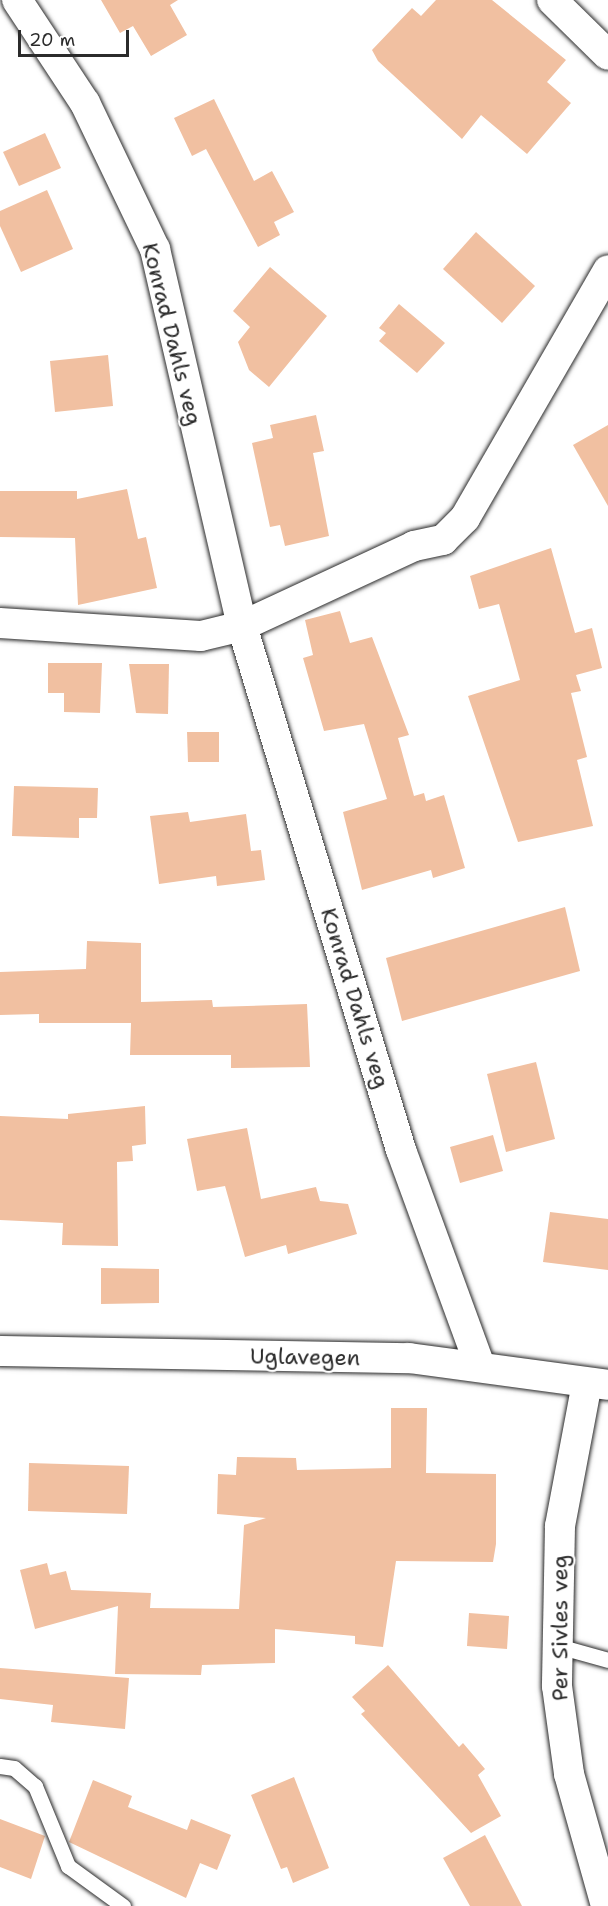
<!DOCTYPE html>
<html>
<head>
<meta charset="utf-8">
<style>
  body { margin:0 }
  #map { position:relative; width:608px; height:1906px; overflow:hidden; background:#fff; font-family:"Shantell Sans",sans-serif }
  div>[style] { position:absolute }
  [style*='--x'] { left:calc(var(--x)*1px); top:calc(var(--y)*1px); width:calc(var(--w)*1px); rotate:calc(var(--a)*1deg) }
  .building>* { inset:0; background:#f1c0a1 }
  .roads { filter:drop-shadow(0 0 2px #2b2b2b) drop-shadow(0 0 2px #2b2b2b) }
  .service>* { height:15px; margin:-7.5px; padding:0 7.5px; transform-origin:7.5px; border-radius:7.5px; background:#fff }
  .minor>* { height:30px; margin:-15px; padding:0 15px; transform-origin:15px; border-radius:15px; background:#fff }
  span { translate:-50% -50%; white-space:nowrap; text-align:center; line-height:1.15; -webkit-text-stroke:4.5px #fff; paint-order:stroke }
  .street-label { font-size:22px; color:#2b2b2b }
  .scale { position:absolute; left:18px; top:30px; width:111px; height:27px; box-sizing:border-box; border:3px solid #2b2b2b; border-top:0; padding-left:8px; font-size:18px; line-height:21px; white-space:nowrap; color:#2b2b2b; -webkit-text-stroke:4px #fff; paint-order:stroke }
</style>
</head>
<body>
<div id="map">
  <div class="building">
    <div style="clip-path:polygon(101px 0,178px 0,170px 5px,187px 35px,151px 56px,133px 26px,120px 33px)"></div>
    <div style="clip-path:polygon(436px 0,492px 0,566px 60px,547px 82px,571px 103px,527px 154px,481px 115px,462px 139px,378px 61px,372px 50px,412px 8px,421px 16px)"></div>
    <div style="clip-path:polygon(214px 99px,254px 181px,272px 171px,294px 212px,274px 222px,280px 235px,258px 247px,206px 149px,192px 156px,174px 118px)"></div>
    <div style="clip-path:polygon(45px 133px,61px 168px,19px 186px,3px 152px)"></div>
    <div style="clip-path:polygon(47px 190px,73px 249px,21px 272px,0 226px,0 211px)"></div>
    <div style="clip-path:polygon(476px 232px,535px 286px,502px 323px,443px 269px)"></div>
    <div style="clip-path:polygon(270px 267px,327px 316px,269px 387px,249px 370px,238px 342px,250px 327px,233px 311px)"></div>
    <div style="clip-path:polygon(399px 304px,445px 343px,417px 373px,379px 341px,386px 333px,379px 328px)"></div>
    <div style="clip-path:polygon(108px 355px,113px 406px,55px 412px,50px 361px)"></div>
    <div style="clip-path:polygon(316px 415px,324px 451px,313px 453px,329px 536px,285px 546px,280px 525px,270px 527px,252px 443px,273px 438px,270px 425px)"></div>
    <div style="clip-path:polygon(608px 425px,608px 506px,573px 445px)"></div>
    <div style="clip-path:polygon(127px 489px,138px 539px,146px 537px,157px 588px,78px 605px,75px 538px,0 537px,0 491px,77px 491px,77px 499px)"></div>
    <div style="clip-path:polygon(551px 548px,575px 633px,592px 628px,602px 668px,576px 675px,581px 691px,571px 693px,587px 757px,577px 760px,593px 826px,518px 842px,468px 696px,520px 680px,499px 604px,479px 609px,470px 576px)"></div>
    <div style="clip-path:polygon(340px 611px,350px 643px,372px 637px,409px 735px,398px 738px,414px 796px,424px 793px,426px 801px,444px 795px,465px 868px,433px 878px,431px 870px,362px 890px,343px 812px,387px 799px,364px 724px,324px 731px,303px 658px,313px 655px,305px 620px)"></div>
    <div style="clip-path:polygon(48px 663px,102px 663px,100px 713px,64px 712px,64px 693px,48px 693px)"></div>
    <div style="clip-path:polygon(129px 664px,169px 664px,168px 714px,136px 713px)"></div>
    <div style="clip-path:polygon(187px 732px,219px 732px,219px 762px,188px 762px)"></div>
    <div style="clip-path:polygon(14px 786px,98px 788px,97px 818px,79px 818px,79px 838px,12px 836px)"></div>
    <div style="clip-path:polygon(188px 812px,190px 822px,246px 814px,251px 851px,261px 850px,265px 880px,217px 886px,216px 876px,159px 884px,150px 816px)"></div>
    <div style="clip-path:polygon(565px 907px,580px 971px,402px 1021px,386px 958px)"></div>
    <div style="clip-path:polygon(87px 941px,141px 943px,141px 1002px,212px 1000px,213px 1007px,307px 1004px,310px 1067px,231px 1068px,231px 1055px,130px 1055px,131px 1023px,39px 1023px,39px 1014px,0 1015px,0 972px,86px 969px)"></div>
    <div style="clip-path:polygon(536px 1062px,555px 1139px,506px 1152px,487px 1074px)"></div>
    <div style="clip-path:polygon(145px 1106px,146px 1144px,132px 1146px,133px 1161px,117px 1162px,118px 1246px,62px 1245px,63px 1223px,0 1220px,0 1116px,68px 1119px,68px 1114px)"></div>
    <div style="clip-path:polygon(247px 1128px,261px 1199px,316px 1187px,320px 1201px,348px 1204px,357px 1234px,288px 1254px,286px 1245px,245px 1257px,225px 1186px,197px 1191px,187px 1139px)"></div>
    <div style="clip-path:polygon(493px 1135px,503px 1171px,460px 1183px,450px 1147px)"></div>
    <div style="clip-path:polygon(550px 1212px,608px 1219px,608px 1270px,543px 1262px)"></div>
    <div style="clip-path:polygon(101px 1268px,159px 1269px,159px 1303px,101px 1304px)"></div>
    <div style="clip-path:polygon(391px 1408px,427px 1408px,426px 1473px,496px 1474px,496px 1544px,493px 1562px,396px 1561px,383px 1647px,355px 1644px,355px 1636px,275px 1629px,275px 1663px,202px 1665px,201px 1675px,115px 1674px,118px 1606px,35px 1629px,20px 1570px,47px 1563px,50px 1575px,66px 1571px,71px 1590px,151px 1593px,150px 1608px,239px 1609px,244px 1525px,266px 1518px,217px 1514px,218px 1474px,236px 1475px,237px 1457px,296px 1458px,297px 1470px,391px 1468px)"></div>
    <div style="clip-path:polygon(29px 1463px,129px 1466px,127px 1514px,28px 1511px)"></div>
    <div style="clip-path:polygon(469px 1613px,509px 1616px,507px 1649px,467px 1646px)"></div>
    <div style="clip-path:polygon(388px 1665px,459px 1747px,463px 1743px,485px 1769px,478px 1775px,501px 1816px,471px 1833px,361px 1714px,365px 1711px,352px 1697px)"></div>
    <div style="clip-path:polygon(0 1668px,129px 1678px,125px 1729px,51px 1722px,53px 1705px,0 1699px)"></div>
    <div style="clip-path:polygon(294px 1777px,329px 1868px,293px 1883px,287px 1867px,281px 1869px,251px 1795px)"></div>
    <div style="clip-path:polygon(93px 1780px,132px 1796px,128px 1807px,187px 1830px,191px 1819px,231px 1835px,217px 1870px,200px 1863px,186px 1898px,69px 1842px)"></div>
    <div style="clip-path:polygon(0 1819px,45px 1836px,31px 1879px,0 1867px)"></div>
    <div style="clip-path:polygon(485px 1835px,522px 1906px,470px 1906px,443px 1858px)"></div>
  </div>
  <div class="roads">
    <div class="service">
      <div style="--x:558;--y:1646;--w:52;--a:15.6"></div>
      <div style="--x:0;--y:1766;--w:14;--a:8"></div>
      <div style="--x:14;--y:1768;--w:28;--a:41"></div>
      <div style="--x:35;--y:1786;--w:87;--a:67.6"></div>
      <div style="--x:68;--y:1866;--w:68;--a:36"></div>
    </div>
    <div class="minor">
      <div style="--x:17;--y:0;--w:123;--a:56.6"></div>
      <div style="--x:85;--y:103;--w:162;--a:64.4"></div>
      <div style="--x:155;--y:249;--w:387;--a:77"></div>
      <div style="--x:242;--y:626;--w:548;--a:73.12"></div>
      <div style="--x:401;--y:1150;--w:230;--a:69.9"></div>
      <div style="--x:552;--y:0;--w:78;--a:44.5"></div>
      <div style="--x:0;--y:623;--w:201;--a:3.7"></div>
      <div style="--x:201;--y:636;--w:42;--a:-13.7"></div>
      <div style="--x:242;--y:626;--w:190;--a:-24.9"></div>
      <div style="--x:414;--y:546;--w:30;--a:-12"></div>
      <div style="--x:443;--y:540;--w:31;--a:-45"></div>
      <div style="--x:465;--y:518;--w:286;--a:-60"></div>
      <div style="--x:0;--y:1351;--w:409;--a:1"></div>
      <div style="--x:409;--y:1358;--w:201;--a:7.7"></div>
      <div style="--x:587;--y:1383;--w:146;--a:100.7"></div>
      <div style="--x:560;--y:1526;--w:160;--a:91.1"></div>
      <div style="--x:557;--y:1686;--w:89;--a:82.2"></div>
      <div style="--x:569;--y:1774;--w:137;--a:74.3"></div>
    </div>
  </div>
  <div class="street-label">
    <span style="left:172px;top:334px;rotate:76deg">Konrad Dahls veg</span>
    <span style="left:355px;top:998px;rotate:73deg">Konrad Dahls veg</span>
    <span style="left:305px;top:1357px;rotate:1deg">Uglavegen</span>
    <span style="left:560px;top:1628px;rotate:-90deg">Per Sivles veg</span>
  </div>
  <div class="scale">20 m</div>
</div>
</body>
</html>
